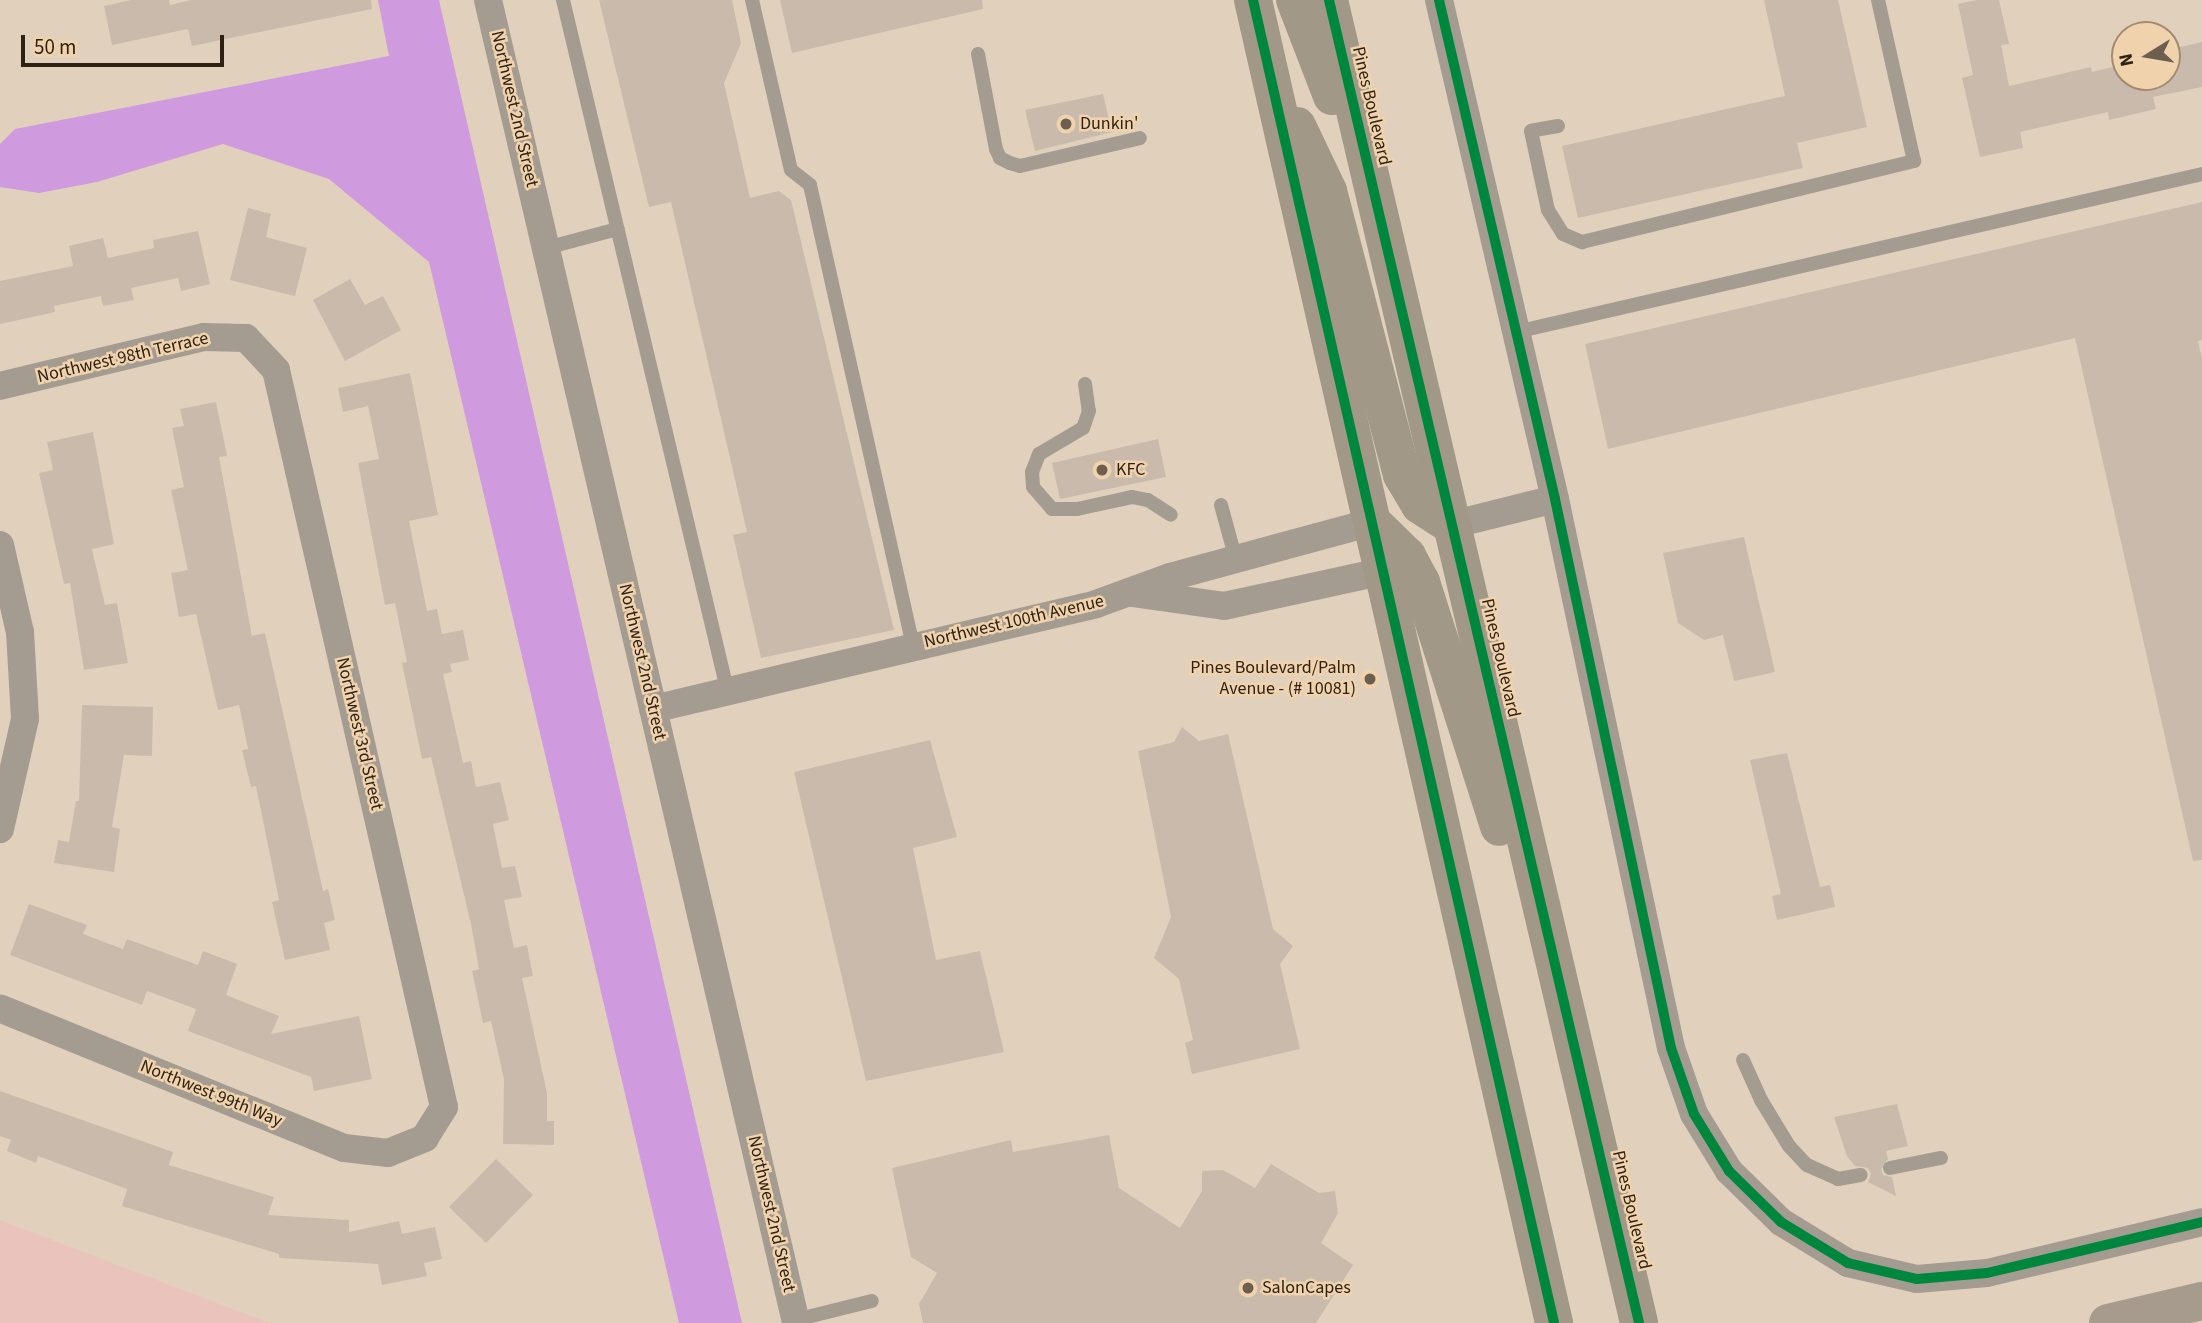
<!DOCTYPE html>
<html>
<head>
<meta charset="utf-8">
<style>
  body { margin:0 }
  #map { position:relative; width:2202px; height:1323px; overflow:hidden; background:#e1d1bc; font-family:"Source Sans 3",sans-serif }
  div>[style] { position:absolute }
  [style*='--x'] { left:calc(var(--x)*1px); top:calc(var(--y)*1px); width:calc(var(--w)*1px); rotate:calc(var(--a)*1deg) }
  .green>* { inset:0; background:#ebc3bd }
  .water>* { inset:0; background:#d09ade }
  .building>* { inset:0; background:#c9baac }
  .service>* { height:14px; margin:-7px; padding:0 7px; transform-origin:7px; border-radius:7px; background:#a59c91 }
  .minor>* { height:28px; margin:-14px; padding:0 14px; transform-origin:14px; border-radius:14px; background:#a59c91 }
  .secondary>* { height:38px; margin:-19px; padding:0 19px; transform-origin:19px; border-radius:19px; background:#a69b8d }
  .trunk>* { height:38px; margin:-19px; padding:0 19px; transform-origin:19px; border-radius:19px; background:#a29888 }
  .cycleway>* { height:10px; margin:-5px; padding:0 5px; transform-origin:5px; border-radius:5px; background:#00873e }
  .dots>* { width:19px; height:19px; translate:-50% -50%; box-sizing:border-box; border:4px solid #f0d2ad; border-radius:50% }
  span { translate:-50% -50%; white-space:nowrap; text-align:center; line-height:1.15; -webkit-text-stroke:5px #f0d2ad; paint-order:stroke }
  .street-label { font-size:18px; color:#2d2214 }
  .poi-label { font-size:18px; color:#2d2214 }
  .left { translate:0 -50%; text-align:left }
  .right { translate:-100% -50%; text-align:right }
  .north { position:absolute; left:2111px; top:21px; width:70px; height:70px; box-sizing:border-box; background:#f0d2ad; border:2px solid #a28c70; border-radius:50%; rotate:259deg; font-size:19px; font-weight:700; line-height:28px; text-align:center; color:#2d2214 }
  .north::after { content:''; display:block; margin:auto; width:24px; height:32px; background:#6c5f4f; clip-path:polygon(50% 0,100% 100%,50% 72%,0 100%) }
  .scale { position:absolute; left:21px; top:35px; width:203px; height:32px; box-sizing:border-box; border:4px solid #2d2214; border-top:0; padding-left:9px; font-size:21px; line-height:24px; white-space:nowrap; color:#2d2214; -webkit-text-stroke:5px #f0d2ad; paint-order:stroke }
</style>
</head>
<body>
<div id="map">
  <div class="green">
    <div style="clip-path:polygon(0 1220px,269px 1323px,0 1323px)"></div>
  </div>
  <div class="water">
    <div style="clip-path:polygon(378px 0,439px 0,742px 1323px,679px 1323px,429px 262px,329px 179px,223px 144px,97px 182px,39px 193px,0 187px,0 144px,15px 129px,389px 56px)"></div>
  </div>
  <div class="building">
    <div style="clip-path:polygon(131px 0,169px 0,170px 5px,191px 0,371px 0,372px 9px,192px 46px,188px 29px,112px 45px,104px 6px)"></div>
    <div style="clip-path:polygon(599px 0,732px 0,741px 43px,724px 83px,750px 198px,779px 191px,791px 200px,894px 630px,761px 658px,733px 535px,747px 532px,671px 202px,649px 207px)"></div>
    <div style="clip-path:polygon(780px 0,982px 0,983px 9px,792px 53px)"></div>
    <div style="clip-path:polygon(1764px 0,1838px 0,1867px 127px,1797px 143px,1803px 168px,1578px 218px,1562px 146px,1785px 96px)"></div>
    <div style="clip-path:polygon(1977px 0,1999px 0,2009px 44px,2001px 45px,2009px 86px,2091px 67px,2092px 72px,2125px 64px,2125px 77px,2167px 77px,2167px 50px,2202px 42px,2202px 87px,2153px 97px,2156px 109px,2109px 120px,2108px 112px,2020px 132px,2023px 148px,1980px 157px,1962px 78px,1973px 75px,1958px 4px)"></div>
    <div style="clip-path:polygon(1103px 94px,1112px 132px,1035px 151px,1025px 110px)"></div>
    <div style="clip-path:polygon(2202px 202px,2202px 340px,2198px 341px,2202px 359px,2202px 860px,2193px 861px,2075px 338px,1608px 449px,1585px 344px)"></div>
    <div style="clip-path:polygon(248px 208px,271px 214px,266px 237px,307px 248px,295px 296px,230px 280px)"></div>
    <div style="clip-path:polygon(198px 231px,210px 284px,181px 291px,178px 278px,131px 288px,134px 300px,103px 306px,101px 296px,54px 306px,55px 312px,0 324px,0 281px,73px 266px,69px 246px,103px 238px,108px 258px,154px 248px,153px 240px)"></div>
    <div style="clip-path:polygon(350px 279px,365px 305px,383px 296px,401px 330px,345px 361px,313px 300px)"></div>
    <div style="clip-path:polygon(410px 373px,438px 515px,409px 521px,427px 611px,437px 609px,442px 634px,463px 630px,469px 660px,450px 664px,452px 672px,443px 674px,463px 763px,471px 761px,476px 787px,500px 782px,509px 820px,493px 824px,502px 868px,515px 866px,522px 897px,504px 900px,514px 948px,527px 945px,533px 976px,522px 978px,547px 1093px,547px 1121px,554px 1121px,554px 1145px,503px 1144px,504px 1079px,491px 1021px,483px 1023px,472px 971px,479px 969px,471px 924px,431px 757px,422px 759px,402px 663px,407px 662px,395px 603px,385px 605px,358px 463px,379px 459px,368px 406px,343px 412px,338px 388px)"></div>
    <div style="clip-path:polygon(216px 402px,227px 456px,219px 457px,252px 636px,265px 633px,323px 891px,328px 889px,335px 920px,324px 923px,330px 950px,285px 960px,272px 902px,279px 900px,256px 786px,251px 787px,242px 750px,248px 749px,239px 705px,218px 710px,196px 614px,179px 617px,171px 573px,188px 570px,171px 490px,184px 487px,172px 428px,184px 426px,180px 409px)"></div>
    <div style="clip-path:polygon(93px 432px,114px 544px,92px 549px,105px 605px,117px 603px,128px 663px,84px 670px,70px 583px,64px 584px,39px 473px,53px 470px,47px 442px)"></div>
    <div style="clip-path:polygon(1158px 439px,1166px 477px,1060px 499px,1052px 463px)"></div>
    <div style="clip-path:polygon(1744px 537px,1775px 672px,1734px 681px,1723px 635px,1704px 640px,1678px 623px,1663px 553px)"></div>
    <div style="clip-path:polygon(82px 705px,153px 707px,152px 756px,124px 755px,112px 827px,120px 829px,114px 872px,54px 863px,58px 840px,69px 842px,76px 801px,79px 801px)"></div>
    <div style="clip-path:polygon(1182px 727px,1199px 741px,1228px 734px,1273px 929px,1293px 946px,1280px 964px,1300px 1049px,1192px 1074px,1185px 1043px,1193px 1040px,1179px 979px,1154px 958px,1171px 917px,1138px 751px,1174px 742px)"></div>
    <div style="clip-path:polygon(930px 740px,957px 837px,913px 848px,936px 960px,980px 951px,1004px 1052px,866px 1081px,794px 772px)"></div>
    <div style="clip-path:polygon(1787px 753px,1820px 887px,1830px 885px,1835px 907px,1777px 920px,1772px 896px,1781px 894px,1750px 760px)"></div>
    <div style="clip-path:polygon(29px 904px,87px 925px,83px 934px,123px 949px,127px 939px,198px 965px,203px 951px,237px 964px,226px 995px,279px 1016px,271px 1034px,359px 1016px,372px 1079px,314px 1091px,311px 1077px,188px 1031px,196px 1009px,147px 991px,142px 1005px,10px 955px)"></div>
    <div style="clip-path:polygon(0 1091px,173px 1152px,169px 1165px,274px 1197px,268px 1215px,349px 1220px,349px 1232px,399px 1221px,402px 1234px,435px 1227px,442px 1259px,424px 1263px,427px 1276px,382px 1285px,378px 1264px,279px 1258px,279px 1254px,122px 1206px,127px 1189px,38px 1156px,36px 1163px,7px 1151px,11px 1140px,0 1136px)"></div>
    <div style="clip-path:polygon(1897px 1104px,1908px 1146px,1886px 1151px,1888px 1159px,1881px 1169px,1883px 1175px,1892px 1177px,1896px 1196px,1868px 1182px,1871px 1174px,1868px 1168px,1855px 1166px,1847px 1156px,1834px 1117px)"></div>
    <div style="clip-path:polygon(1109px 1135px,1119px 1188px,1180px 1228px,1202px 1191px,1202px 1171px,1223px 1170px,1255px 1188px,1271px 1164px,1319px 1193px,1335px 1191px,1338px 1213px,1321px 1243px,1353px 1265px,1316px 1323px,923px 1323px,919px 1304px,937px 1273px,911px 1257px,892px 1168px,1011px 1140px,1013px 1152px)"></div>
    <div style="clip-path:polygon(496px 1159px,533px 1195px,486px 1243px,449px 1207px)"></div>
  </div>
  <div class="service">
    <div style="--x:563;--y:0;--w:712;--a:76.61"></div>
    <div style="--x:752;--y:0;--w:174;--a:77.1"></div>
    <div style="--x:791;--y:170;--w:24;--a:38"></div>
    <div style="--x:810;--y:185;--w:472;--a:77.4"></div>
    <div style="--x:978;--y:54;--w:97;--a:79.3"></div>
    <div style="--x:996;--y:149;--w:10;--a:66"></div>
    <div style="--x:1000;--y:158;--w:11;--a:27"></div>
    <div style="--x:1010;--y:163;--w:10;--a:17"></div>
    <div style="--x:1020;--y:166;--w:123;--a:-13.1"></div>
    <div style="--x:1558;--y:126;--w:27;--a:170"></div>
    <div style="--x:1531;--y:131;--w:81;--a:77.9"></div>
    <div style="--x:1548;--y:210;--w:28;--a:58"></div>
    <div style="--x:1563;--y:234;--w:21;--a:23"></div>
    <div style="--x:1582;--y:242;--w:342;--a:-13.7"></div>
    <div style="--x:1914;--y:161;--w:165;--a:-102.6"></div>
    <div style="--x:546;--y:248;--w:74;--a:-14.8"></div>
    <div style="--x:1516;--y:332;--w:704;--a:-12.97"></div>
    <div style="--x:1085;--y:384;--w:27;--a:82"></div>
    <div style="--x:1089;--y:411;--w:18;--a:109"></div>
    <div style="--x:1083;--y:428;--w:51;--a:149.4"></div>
    <div style="--x:1039;--y:454;--w:19;--a:111"></div>
    <div style="--x:1032;--y:472;--w:15;--a:86"></div>
    <div style="--x:1033;--y:487;--w:29;--a:49"></div>
    <div style="--x:1052;--y:509;--w:25;--a:0"></div>
    <div style="--x:1077;--y:509;--w:56;--a:-12.3"></div>
    <div style="--x:1132;--y:497;--w:16;--a:11"></div>
    <div style="--x:1148;--y:500;--w:27;--a:33"></div>
    <div style="--x:1221;--y:505;--w:57;--a:74.7"></div>
    <div style="--x:1743;--y:1060;--w:44;--a:65.8"></div>
    <div style="--x:1761;--y:1100;--w:54;--a:58.7"></div>
    <div style="--x:1789;--y:1146;--w:26;--a:47"></div>
    <div style="--x:1807;--y:1165;--w:34;--a:24"></div>
    <div style="--x:1838;--y:1179;--w:23;--a:-10"></div>
    <div style="--x:1890;--y:1168;--w:52;--a:-11.1"></div>
    <div style="--x:795;--y:1320;--w:79;--a:-13.9"></div>
  </div>
  <div class="minor">
    <div style="--x:488;--y:0;--w:1358;--a:76.89"></div>
    <div style="--x:1439;--y:0;--w:512;--a:76.91"></div>
    <div style="--x:1555;--y:499;--w:561;--a:78.07"></div>
    <div style="--x:1671;--y:1048;--w:70;--a:70.8"></div>
    <div style="--x:1694;--y:1114;--w:67;--a:58.4"></div>
    <div style="--x:1729;--y:1171;--w:73;--a:44.4"></div>
    <div style="--x:1781;--y:1222;--w:79;--a:31.5"></div>
    <div style="--x:1848;--y:1263;--w:71;--a:13.1"></div>
    <div style="--x:1917;--y:1279;--w:70;--a:-4.9"></div>
    <div style="--x:1987;--y:1273;--w:221;--a:-13.3"></div>
    <div style="--x:0;--y:386;--w:210;--a:-13.5"></div>
    <div style="--x:204;--y:337;--w:42;--a:1.4"></div>
    <div style="--x:246;--y:338;--w:44;--a:46.8"></div>
    <div style="--x:276;--y:370;--w:756;--a:77.16"></div>
    <div style="--x:444;--y:1107;--w:36;--a:122"></div>
    <div style="--x:425;--y:1138;--w:40;--a:158"></div>
    <div style="--x:388;--y:1153;--w:44;--a:-173.5"></div>
    <div style="--x:344;--y:1148;--w:371;--a:-157.9"></div>
    <div style="--x:1451;--y:525;--w:107;--a:-14"></div>
    <div style="--x:0;--y:545;--w:89;--a:77.1"></div>
    <div style="--x:20;--y:632;--w:87;--a:86.7"></div>
    <div style="--x:25;--y:719;--w:113;--a:102.8"></div>
    <div style="--x:1132;--y:593;--w:93;--a:8"></div>
    <div style="--x:1224;--y:606;--w:165;--a:-12.3"></div>
    <div style="--x:653;--y:709;--w:455;--a:-13.3"></div>
    <div style="--x:1096;--y:604;--w:79;--a:-20"></div>
    <div style="--x:1170;--y:577;--w:209;--a:-15.2"></div>
  </div>
  <div class="secondary">
    <div style="--x:2108;--y:1323;--w:97;--a:-13.2"></div>
  </div>
  <div class="trunk">
    <div style="--x:1253;--y:0;--w:1357;--a:77.18"></div>
    <div style="--x:1295;--y:0;--w:103;--a:68.9"></div>
    <div style="--x:1329;--y:0;--w:1359;--a:76.81"></div>
    <div style="--x:1297;--y:126;--w:72;--a:64.5"></div>
    <div style="--x:1328;--y:191;--w:293;--a:75.4"></div>
    <div style="--x:1402;--y:475;--w:35;--a:59"></div>
    <div style="--x:1420;--y:505;--w:37;--a:33"></div>
    <div style="--x:1375;--y:525;--w:45;--a:44.1"></div>
    <div style="--x:1407;--y:556;--w:30;--a:62"></div>
    <div style="--x:1421;--y:582;--w:257;--a:72.3"></div>
  </div>
  <div class="cycleway">
    <div style="--x:1253;--y:0;--w:1357;--a:77.18"></div>
    <div style="--x:1329;--y:0;--w:1359;--a:76.81"></div>
    <div style="--x:1439;--y:0;--w:512;--a:76.91"></div>
    <div style="--x:1555;--y:499;--w:561;--a:78.07"></div>
    <div style="--x:1671;--y:1048;--w:70;--a:70.8"></div>
    <div style="--x:1694;--y:1114;--w:67;--a:58.4"></div>
    <div style="--x:1729;--y:1171;--w:73;--a:44.4"></div>
    <div style="--x:1781;--y:1222;--w:79;--a:31.5"></div>
    <div style="--x:1848;--y:1263;--w:71;--a:13.1"></div>
    <div style="--x:1917;--y:1279;--w:70;--a:-4.9"></div>
    <div style="--x:1987;--y:1273;--w:221;--a:-13.3"></div>
  </div>
  <div class="dots">
    <div style="left:1066px;top:124px;background:#6c5f4f"></div>
    <div style="left:1102px;top:470px;background:#6c5f4f"></div>
    <div style="left:1370px;top:679px;background:#6c5f4f"></div>
    <div style="left:1248px;top:1288px;background:#6c5f4f"></div>
  </div>
  <div class="street-label">
    <span style="left:1371px;top:106px;rotate:77deg">Pines Boulevard</span>
    <span style="left:514px;top:109px;rotate:77deg">Northwest 2nd Street</span>
    <span style="left:123px;top:358px;rotate:-13deg">Northwest 98th Terrace</span>
    <span style="left:1014px;top:622px;rotate:-13deg">Northwest 100th Avenue</span>
    <span style="left:1500px;top:658px;rotate:77deg">Pines Boulevard</span>
    <span style="left:642px;top:662px;rotate:77deg">Northwest 2nd Street</span>
    <span style="left:359px;top:734px;rotate:77deg">Northwest 3rd Street</span>
    <span style="left:211px;top:1094px;rotate:22deg">Northwest 99th Way</span>
    <span style="left:1631px;top:1210px;rotate:77deg">Pines Boulevard</span>
    <span style="left:771px;top:1214px;rotate:77deg">Northwest 2nd Street</span>
  </div>
  <div class="poi-label">
    <span class="left" style="left:1080px;top:124px">Dunkin'</span>
    <span class="left" style="left:1116px;top:470px">KFC</span>
    <span class="right" style="left:1356px;top:679px">Pines Boulevard/Palm<br>Avenue - (# 10081)</span>
    <span class="left" style="left:1262px;top:1288px">SalonCapes</span>
  </div>
  <div class="north">N</div>
  <div class="scale">50 m</div>
</div>
</body>
</html>
